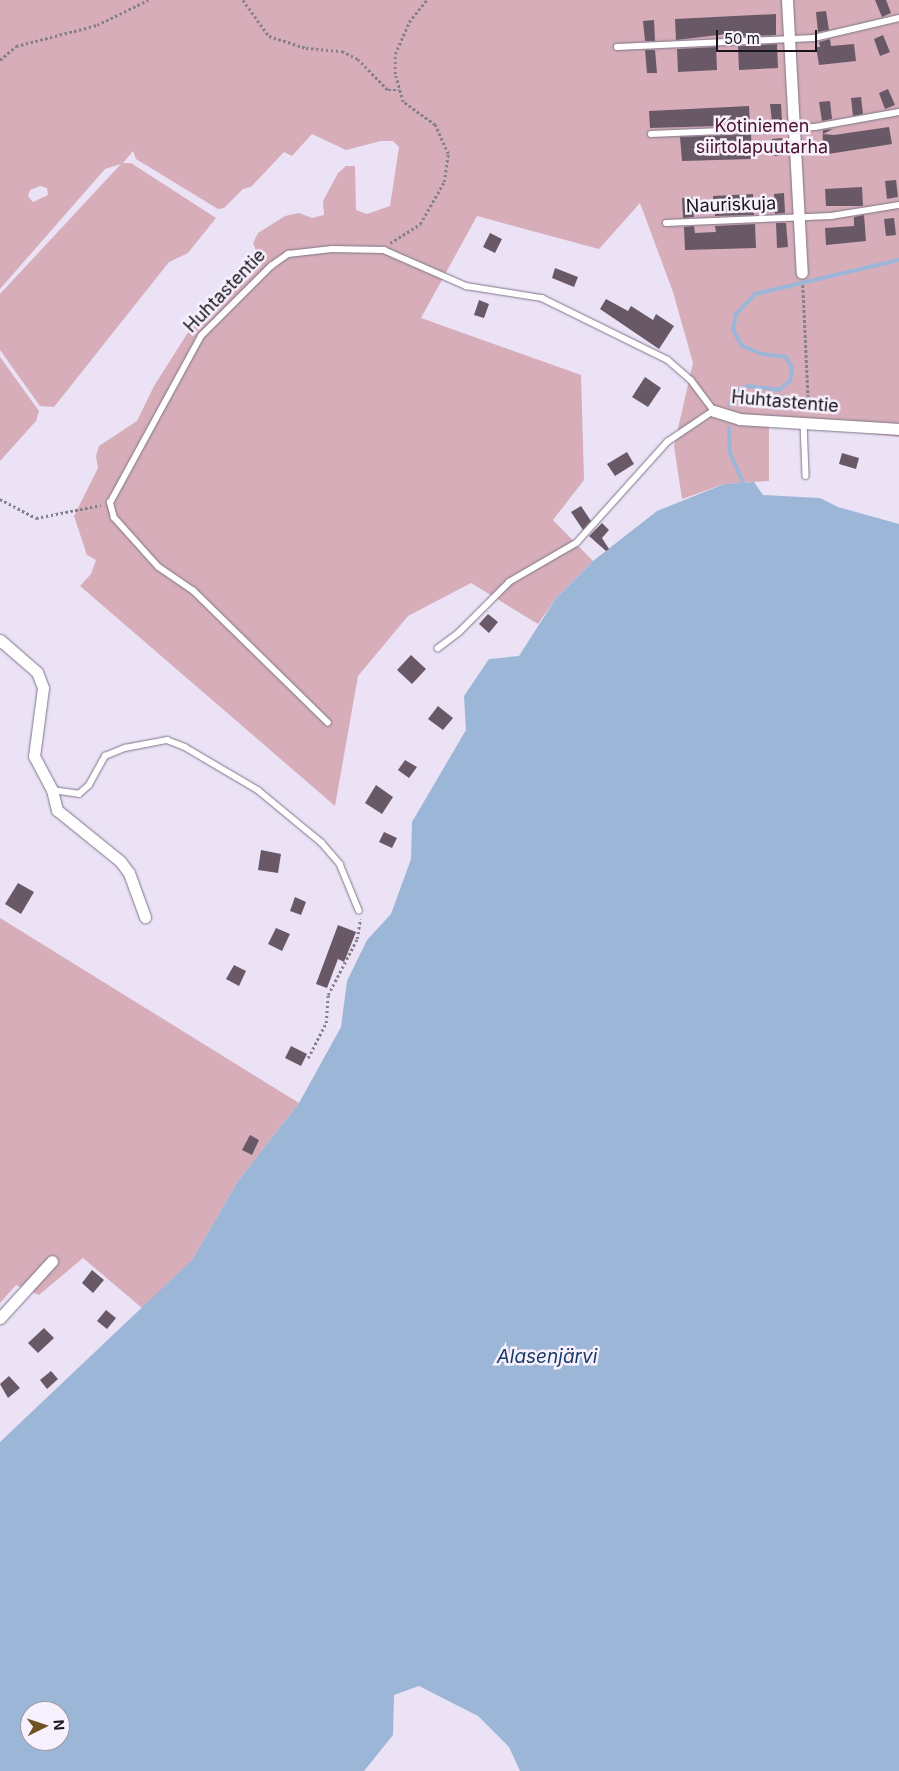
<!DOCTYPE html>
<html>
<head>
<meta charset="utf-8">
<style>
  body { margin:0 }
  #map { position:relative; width:899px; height:1771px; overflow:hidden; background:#ebe2f6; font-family:Inter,sans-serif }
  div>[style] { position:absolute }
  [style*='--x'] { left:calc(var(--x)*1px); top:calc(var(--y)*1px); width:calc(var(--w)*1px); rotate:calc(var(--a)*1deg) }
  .green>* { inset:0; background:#d6adb9 }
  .water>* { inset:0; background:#9cb6d8 }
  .stream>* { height:4px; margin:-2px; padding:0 2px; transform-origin:2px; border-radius:2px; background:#9cb6d8 }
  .building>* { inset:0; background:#695966 }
  .path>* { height:2.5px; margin-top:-1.25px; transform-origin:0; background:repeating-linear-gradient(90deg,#86808d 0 2.5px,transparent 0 5px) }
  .roads { filter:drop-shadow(0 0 1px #7e7587) drop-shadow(0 0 1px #7e7587) }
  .service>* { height:5.5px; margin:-2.75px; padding:0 2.75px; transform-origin:2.75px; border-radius:2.75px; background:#fff }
  .minor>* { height:11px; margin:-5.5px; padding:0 5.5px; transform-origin:5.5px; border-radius:5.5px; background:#fff }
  span { translate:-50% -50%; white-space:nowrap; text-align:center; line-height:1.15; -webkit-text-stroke:5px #f7f1fd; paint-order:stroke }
  .park-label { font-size:18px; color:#4b142a }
  .street-label { font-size:18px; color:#18141b }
  .water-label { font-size:19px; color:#1a3c68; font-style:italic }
  .north { position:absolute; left:20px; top:1701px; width:50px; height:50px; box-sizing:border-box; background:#f7f1fd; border:1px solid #9e99a3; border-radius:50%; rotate:86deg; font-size:14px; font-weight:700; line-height:20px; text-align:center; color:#18141b }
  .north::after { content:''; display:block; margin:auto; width:18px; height:22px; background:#6e5225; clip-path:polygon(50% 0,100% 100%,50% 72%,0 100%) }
  .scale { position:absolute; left:716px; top:30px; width:101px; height:22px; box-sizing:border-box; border:2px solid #18141b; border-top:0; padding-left:6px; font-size:15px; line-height:18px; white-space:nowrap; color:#18141b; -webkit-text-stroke:4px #f7f1fd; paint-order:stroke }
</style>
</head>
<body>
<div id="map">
  <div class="green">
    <div style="clip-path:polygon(evenodd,0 0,899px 0,899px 437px,811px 427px,769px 427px,769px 481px,724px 484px,682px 499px,674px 446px,693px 363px,673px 292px,640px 203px,599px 249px,477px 216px,421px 318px,581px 375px,584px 480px,553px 520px,593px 561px,556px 598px,538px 624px,471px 583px,408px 616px,358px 676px,335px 806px,80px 586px,91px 574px,96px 560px,87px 555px,74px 516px,98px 468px,96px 456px,99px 446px,137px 421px,154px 386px,187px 334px,257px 253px,253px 243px,258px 233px,285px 216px,299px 213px,312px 218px,324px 215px,323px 201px,338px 173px,346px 166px,355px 166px,356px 210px,367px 214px,390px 206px,399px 147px,393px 141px,381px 141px,346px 150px,312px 134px,292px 156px,284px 152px,251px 187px,243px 189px,224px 208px,218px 209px,136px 159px,133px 151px,123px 163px,131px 163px,216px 218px,188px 253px,169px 262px,54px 407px,40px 406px,0 350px,0 294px,121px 164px,105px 169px,0 289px,0 0,40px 186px,47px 188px,48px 195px,33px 202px,28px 196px,30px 190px,40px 186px)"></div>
    <div style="clip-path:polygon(0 357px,39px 411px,36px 421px,0 461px)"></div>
    <div style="clip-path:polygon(0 918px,299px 1103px,238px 1181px,192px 1260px,142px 1308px,83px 1258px,39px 1295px,16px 1285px,0 1303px)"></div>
  </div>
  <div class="water">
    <div style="clip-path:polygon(evenodd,754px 482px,763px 495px,820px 498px,838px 507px,899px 524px,899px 1771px,520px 1771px,509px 1747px,478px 1716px,419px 1686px,394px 1695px,393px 1735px,364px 1771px,0 1771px,0 1442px,192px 1260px,238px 1181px,299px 1103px,341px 1027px,347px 981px,367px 940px,391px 914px,411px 859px,412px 822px,466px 730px,464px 696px,489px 659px,519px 656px,556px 598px,593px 561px,657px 511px,724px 484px,754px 482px,30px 1711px,60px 1711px,60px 1741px,30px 1741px,30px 1711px)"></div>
  </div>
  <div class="stream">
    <div style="--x:729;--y:405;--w:17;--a:-57"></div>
    <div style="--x:738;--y:391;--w:11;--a:-27"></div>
    <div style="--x:748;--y:386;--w:31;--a:7"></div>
    <div style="--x:779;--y:390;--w:14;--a:-39"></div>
    <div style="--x:790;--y:381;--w:13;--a:-81"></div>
    <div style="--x:792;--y:368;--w:13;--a:-119"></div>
    <div style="--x:786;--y:357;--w:24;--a:-173"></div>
    <div style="--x:762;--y:354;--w:22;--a:-158"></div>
    <div style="--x:742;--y:346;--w:18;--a:-119"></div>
    <div style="--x:733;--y:330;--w:16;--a:-79"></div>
    <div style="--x:736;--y:314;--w:28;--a:-46"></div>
    <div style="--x:755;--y:294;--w:148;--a:-13.3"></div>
    <div style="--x:729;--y:428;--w:25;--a:88"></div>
    <div style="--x:730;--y:453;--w:35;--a:66"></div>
  </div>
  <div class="building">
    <div style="clip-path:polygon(875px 0,886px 0,891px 13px,882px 17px)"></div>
    <div style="clip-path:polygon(826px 11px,829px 30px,818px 32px,816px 12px)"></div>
    <div style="clip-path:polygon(776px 14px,776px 35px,737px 37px,736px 33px,676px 40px,675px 19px)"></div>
    <div style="clip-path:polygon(654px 20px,655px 41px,645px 41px,643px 21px)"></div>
    <div style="clip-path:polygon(883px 35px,890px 52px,880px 56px,874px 39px)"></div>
    <div style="clip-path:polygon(830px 39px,831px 46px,854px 44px,856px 61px,819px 65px,816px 47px,820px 47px,819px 42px)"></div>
    <div style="clip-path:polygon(777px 44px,778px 68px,739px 70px,738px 46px)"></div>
    <div style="clip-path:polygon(716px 47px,717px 70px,678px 72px,677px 49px)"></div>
    <div style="clip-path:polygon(645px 50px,655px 50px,657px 73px,647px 73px)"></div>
    <div style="clip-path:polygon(888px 89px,895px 105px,885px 109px,879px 93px)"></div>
    <div style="clip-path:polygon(861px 97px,863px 114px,853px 116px,851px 98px)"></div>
    <div style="clip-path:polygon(830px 101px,832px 119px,822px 121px,819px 102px)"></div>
    <div style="clip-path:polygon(770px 104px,781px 104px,782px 121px,772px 122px)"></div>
    <div style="clip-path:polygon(749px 106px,750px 125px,650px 128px,649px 111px)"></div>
    <div style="clip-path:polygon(889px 127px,892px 144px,822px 155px,823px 130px,833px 129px,823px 134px,834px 135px)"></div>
    <div style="clip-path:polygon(751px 134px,752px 159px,682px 161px,680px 137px)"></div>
    <div style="clip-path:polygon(782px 138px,783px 156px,773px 156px,772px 139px)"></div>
    <div style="clip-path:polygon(896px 180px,898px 197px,887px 199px,885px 181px)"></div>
    <div style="clip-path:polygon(862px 187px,863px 206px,826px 206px,825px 189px)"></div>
    <div style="clip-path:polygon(784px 193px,785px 213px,775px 214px,774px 194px)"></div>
    <div style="clip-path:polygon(753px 194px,754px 215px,715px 216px,713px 196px)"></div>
    <div style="clip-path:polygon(692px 197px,694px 217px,683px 218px,682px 198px)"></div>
    <div style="clip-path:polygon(864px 215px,866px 241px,826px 245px,825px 228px,854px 226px,854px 217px)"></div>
    <div style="clip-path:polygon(894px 218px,896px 235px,886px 236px,884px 219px)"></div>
    <div style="clip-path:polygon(776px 223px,786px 223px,788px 247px,777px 248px)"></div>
    <div style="clip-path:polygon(755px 224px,756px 248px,685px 250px,684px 227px,694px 226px,695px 233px,716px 232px,715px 226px)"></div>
    <div style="clip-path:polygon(490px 233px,502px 239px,495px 253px,483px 247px)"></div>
    <div style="clip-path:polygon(555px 268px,578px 277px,574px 287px,552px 278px)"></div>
    <div style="clip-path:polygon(606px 299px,628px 311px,631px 306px,653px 320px,656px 314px,674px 326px,659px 349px,600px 309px)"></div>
    <div style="clip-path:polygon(479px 300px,489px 304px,484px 318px,474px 315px)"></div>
    <div style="clip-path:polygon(645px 377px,661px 388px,648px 407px,632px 397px)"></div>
    <div style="clip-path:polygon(627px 452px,634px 464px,615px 476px,607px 464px)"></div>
    <div style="clip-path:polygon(842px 453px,859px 458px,856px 469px,839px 464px)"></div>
    <div style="clip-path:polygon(581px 506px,591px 521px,583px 530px,571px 512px)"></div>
    <div style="clip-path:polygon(602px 523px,609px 530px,602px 538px,609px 549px,606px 551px,589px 536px)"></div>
    <div style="clip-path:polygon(488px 614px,498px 622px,489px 633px,479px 624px)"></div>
    <div style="clip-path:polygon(411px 655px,426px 669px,412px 684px,397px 670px)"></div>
    <div style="clip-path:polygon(438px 706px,453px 718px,443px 730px,428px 719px)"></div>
    <div style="clip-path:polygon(405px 760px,417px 767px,409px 778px,398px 770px)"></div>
    <div style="clip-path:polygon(376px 785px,393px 797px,382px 814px,365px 803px)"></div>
    <div style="clip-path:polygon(384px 832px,397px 838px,392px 848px,379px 842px)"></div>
    <div style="clip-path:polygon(261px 850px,281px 854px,278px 873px,258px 870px)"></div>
    <div style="clip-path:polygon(18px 883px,34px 892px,21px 914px,5px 904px)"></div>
    <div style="clip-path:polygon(295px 897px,306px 902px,301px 915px,290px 911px)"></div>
    <div style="clip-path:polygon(338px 925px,356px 932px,344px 962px,338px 959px,327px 988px,316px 984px)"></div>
    <div style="clip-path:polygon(276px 928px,290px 934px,282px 951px,268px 944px)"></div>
    <div style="clip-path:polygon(234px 965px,246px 971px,239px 986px,226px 979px)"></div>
    <div style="clip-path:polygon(291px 1046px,307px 1054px,301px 1066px,285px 1058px)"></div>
    <div style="clip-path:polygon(250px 1135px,259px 1140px,252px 1155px,242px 1150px)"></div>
    <div style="clip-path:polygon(92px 1270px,104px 1280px,93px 1293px,82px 1283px)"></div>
    <div style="clip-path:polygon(106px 1310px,116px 1318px,107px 1329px,97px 1321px)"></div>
    <div style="clip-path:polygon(44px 1328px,54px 1338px,38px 1353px,28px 1343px)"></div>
    <div style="clip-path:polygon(51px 1371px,58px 1379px,47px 1389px,40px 1380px)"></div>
    <div style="clip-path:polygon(9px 1376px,20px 1388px,8px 1398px,0 1384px)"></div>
  </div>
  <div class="path">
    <div style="--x:243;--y:0;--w:44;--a:54.2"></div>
    <div style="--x:269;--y:36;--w:39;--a:18"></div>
    <div style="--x:306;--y:48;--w:36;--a:5"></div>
    <div style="--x:342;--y:51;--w:18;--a:27"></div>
    <div style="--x:358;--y:59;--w:43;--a:45.9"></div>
    <div style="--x:388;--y:90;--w:11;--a:0"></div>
    <div style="--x:0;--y:60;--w:21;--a:-41"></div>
    <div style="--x:16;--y:46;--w:84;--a:-14.5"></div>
    <div style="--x:97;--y:25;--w:57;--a:-26.1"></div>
    <div style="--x:390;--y:243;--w:36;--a:-32"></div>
    <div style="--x:420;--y:224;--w:48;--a:-60.3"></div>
    <div style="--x:444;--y:182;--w:28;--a:-82"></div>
    <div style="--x:448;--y:154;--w:32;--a:-114"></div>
    <div style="--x:435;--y:125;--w:39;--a:-144"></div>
    <div style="--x:403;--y:102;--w:29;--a:-106"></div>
    <div style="--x:395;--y:74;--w:20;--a:-90"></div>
    <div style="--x:395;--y:54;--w:35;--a:-66"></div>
    <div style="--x:409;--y:22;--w:28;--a:-51"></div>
    <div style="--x:803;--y:285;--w:127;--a:87.3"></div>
    <div style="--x:0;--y:499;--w:41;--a:27.8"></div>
    <div style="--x:36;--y:518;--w:66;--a:-11.3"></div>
    <div style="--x:308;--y:1058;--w:39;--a:-63"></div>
    <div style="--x:326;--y:1023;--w:28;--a:-86"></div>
    <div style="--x:328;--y:995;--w:63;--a:-62.6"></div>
    <div style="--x:357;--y:939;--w:20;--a:-81"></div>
  </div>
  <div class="roads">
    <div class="service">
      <div style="--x:617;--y:47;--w:197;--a:-2.6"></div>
      <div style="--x:814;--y:38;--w:87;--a:-13.2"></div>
      <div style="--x:651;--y:134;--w:164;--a:-2.4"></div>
      <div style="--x:815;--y:127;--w:85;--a:-10.1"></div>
      <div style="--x:666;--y:223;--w:165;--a:-2.4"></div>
      <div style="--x:831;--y:216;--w:69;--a:-9.2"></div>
      <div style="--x:804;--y:423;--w:53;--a:87.8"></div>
      <div style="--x:328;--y:723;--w:189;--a:-135.6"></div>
      <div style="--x:193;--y:591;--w:42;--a:-145.6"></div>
      <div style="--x:158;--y:567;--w:66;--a:-131.9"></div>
      <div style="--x:114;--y:518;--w:16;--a:-105"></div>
      <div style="--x:110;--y:503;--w:190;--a:-61.4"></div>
      <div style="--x:201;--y:336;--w:99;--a:-45"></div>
      <div style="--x:271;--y:266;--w:21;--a:-35"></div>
      <div style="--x:288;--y:254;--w:44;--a:-6.5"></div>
      <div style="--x:332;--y:249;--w:52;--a:1.1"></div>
      <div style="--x:384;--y:250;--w:90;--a:23.7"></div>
      <div style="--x:466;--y:286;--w:77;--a:9"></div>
      <div style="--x:542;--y:298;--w:140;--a:26.2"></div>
      <div style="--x:668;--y:360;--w:30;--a:41"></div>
      <div style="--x:691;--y:380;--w:39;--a:53"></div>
      <div style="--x:714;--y:411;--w:55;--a:146"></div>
      <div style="--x:668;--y:442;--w:136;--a:132"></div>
      <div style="--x:577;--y:543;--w:78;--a:149.8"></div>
      <div style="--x:510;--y:582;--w:72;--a:135"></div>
      <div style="--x:459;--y:633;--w:26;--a:143"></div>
      <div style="--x:52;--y:790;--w:27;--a:8"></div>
      <div style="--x:79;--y:794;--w:13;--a:-42"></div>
      <div style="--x:89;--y:785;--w:33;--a:-61"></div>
      <div style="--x:105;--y:756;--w:22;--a:-22"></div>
      <div style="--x:125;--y:748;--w:43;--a:-10.8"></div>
      <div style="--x:167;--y:740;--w:19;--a:21"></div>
      <div style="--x:185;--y:747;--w:85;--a:30.5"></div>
      <div style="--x:258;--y:790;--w:83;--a:39.6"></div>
      <div style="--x:322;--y:843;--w:28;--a:49"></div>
      <div style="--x:340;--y:864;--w:50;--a:67.6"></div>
    </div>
    <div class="minor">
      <div style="--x:787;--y:0;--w:273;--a:86.9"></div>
      <div style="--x:714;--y:411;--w:27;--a:17"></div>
      <div style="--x:740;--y:419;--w:159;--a:3.6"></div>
      <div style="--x:0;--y:640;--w:49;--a:40.9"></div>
      <div style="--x:37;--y:672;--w:17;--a:69"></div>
      <div style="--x:43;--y:688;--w:69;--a:97.5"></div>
      <div style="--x:34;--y:756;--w:38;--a:62"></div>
      <div style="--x:52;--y:790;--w:21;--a:76"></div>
      <div style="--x:57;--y:810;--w:81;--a:39"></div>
      <div style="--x:120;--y:861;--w:15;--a:53"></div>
      <div style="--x:129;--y:873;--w:47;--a:70"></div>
      <div style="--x:0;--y:1318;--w:77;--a:-47.6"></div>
    </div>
  </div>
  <div class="park-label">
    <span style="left:762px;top:137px">Kotiniemen<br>siirtolapuutarha</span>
  </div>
  <div class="street-label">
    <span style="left:731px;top:205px;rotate:-2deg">Nauriskuja</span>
    <span style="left:225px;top:291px;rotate:-46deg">Huhtastentie</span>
    <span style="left:785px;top:402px;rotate:5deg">Huhtastentie</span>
  </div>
  <div class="water-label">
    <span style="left:547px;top:1357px">Alasenjärvi</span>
  </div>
  <div class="north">N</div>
  <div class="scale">50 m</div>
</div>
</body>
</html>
